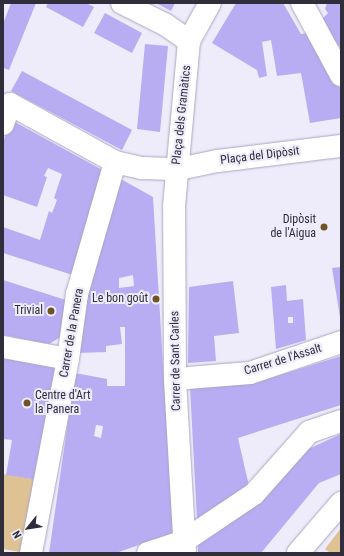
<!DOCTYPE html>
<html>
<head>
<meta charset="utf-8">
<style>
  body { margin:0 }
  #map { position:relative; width:344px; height:556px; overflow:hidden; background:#eeecfa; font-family:"Roboto Condensed",sans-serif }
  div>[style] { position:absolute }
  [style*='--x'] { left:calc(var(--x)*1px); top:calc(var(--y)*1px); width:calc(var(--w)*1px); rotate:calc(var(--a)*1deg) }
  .green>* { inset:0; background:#dec293 }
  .building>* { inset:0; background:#b8adf2 }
  .roads { filter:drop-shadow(0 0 1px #aaa5c5) drop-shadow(0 0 1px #aaa5c5) }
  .street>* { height:22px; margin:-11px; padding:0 11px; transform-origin:11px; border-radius:11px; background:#fff }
  .dots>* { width:11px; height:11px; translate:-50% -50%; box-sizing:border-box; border:2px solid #eeecfa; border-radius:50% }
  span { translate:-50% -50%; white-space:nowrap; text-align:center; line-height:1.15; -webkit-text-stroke:4px #eeecfa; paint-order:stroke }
  .street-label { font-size:12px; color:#302e3b }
  .poi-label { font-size:12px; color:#302e3b }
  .right { translate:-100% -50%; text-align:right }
  .left { translate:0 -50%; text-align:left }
  .frame { position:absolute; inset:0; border:4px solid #302e3b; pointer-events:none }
  .north { position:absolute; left:8px; top:508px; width:40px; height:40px; -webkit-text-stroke:3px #eeecfa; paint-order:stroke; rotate:240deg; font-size:11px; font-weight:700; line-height:16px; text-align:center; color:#302e3b }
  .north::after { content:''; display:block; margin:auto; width:14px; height:18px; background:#302e3b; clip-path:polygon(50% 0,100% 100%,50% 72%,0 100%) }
</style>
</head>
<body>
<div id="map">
  <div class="green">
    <div style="clip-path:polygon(3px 474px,38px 480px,25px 553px,3px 549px)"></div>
    <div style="clip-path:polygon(341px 528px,341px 553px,330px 553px,325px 549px)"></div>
  </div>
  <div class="building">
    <div style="clip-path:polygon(11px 3px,36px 3px,9px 70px,3px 68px,3px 24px)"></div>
    <div style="clip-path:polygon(48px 3px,86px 3px,94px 7px,83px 27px,46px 7px)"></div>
    <div style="clip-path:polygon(156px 3px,175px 3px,171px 11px)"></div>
    <div style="clip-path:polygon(236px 3px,283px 3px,301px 34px,309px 33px,341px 90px,341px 118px,310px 123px,301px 73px,277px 76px,271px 40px,262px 42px,267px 76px,259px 78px,257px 70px,212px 43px)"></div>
    <div style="clip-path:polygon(327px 3px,341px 3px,341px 48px,330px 37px,321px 20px,328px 13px,325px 9px)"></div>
    <div style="clip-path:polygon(105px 13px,142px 33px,132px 53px,94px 33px)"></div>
    <div style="clip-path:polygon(145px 44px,168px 46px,160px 132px,137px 129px)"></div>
    <div style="clip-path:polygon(22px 71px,132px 130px,122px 150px,11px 91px)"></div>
    <div style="clip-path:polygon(11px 120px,106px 172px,76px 276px,3px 253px,3px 227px,40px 240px,49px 211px,52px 213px,57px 200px,54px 198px,62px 174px,48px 168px,44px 176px,47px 177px,37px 207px,3px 195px,3px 142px)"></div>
    <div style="clip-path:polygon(evenodd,119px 178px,153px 197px,173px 533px,116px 553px,49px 553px,75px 373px,107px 379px,107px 386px,125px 386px,125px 327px,120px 327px,122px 344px,106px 346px,106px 352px,78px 353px,87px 290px,119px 178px,133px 275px,134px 286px,119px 288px,119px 278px,133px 275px,119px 178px,96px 425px,103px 426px,101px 438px,94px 436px,96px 425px)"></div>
    <div style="clip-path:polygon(341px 267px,341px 317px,340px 317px,332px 268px)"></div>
    <div style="clip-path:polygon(3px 280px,69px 301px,59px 338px,49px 344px,3px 335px)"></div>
    <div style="clip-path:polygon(233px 281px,239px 333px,214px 336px,216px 361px,188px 363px,189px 287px)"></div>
    <div style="clip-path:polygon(evenodd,286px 285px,287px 301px,303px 299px,306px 340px,276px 349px,271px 287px,286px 285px,288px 317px,293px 317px,293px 323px,288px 323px,288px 317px)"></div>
    <div style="clip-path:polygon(341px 356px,341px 405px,238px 438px,249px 486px,197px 520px,190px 387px,252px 384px)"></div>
    <div style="clip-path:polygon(3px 358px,58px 368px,38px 480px,6px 475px,12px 440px,3px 439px)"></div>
    <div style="clip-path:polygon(341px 434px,341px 474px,319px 483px,261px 553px,198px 553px,198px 544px,262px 502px,304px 451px)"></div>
  </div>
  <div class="roads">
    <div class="street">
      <div style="--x:122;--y:3;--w:49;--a:26.6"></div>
      <div style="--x:166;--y:25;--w:28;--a:35"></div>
      <div style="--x:302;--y:3;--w:82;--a:61.6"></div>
      <div style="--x:3;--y:124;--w:21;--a:-71"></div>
      <div style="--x:10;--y:104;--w:120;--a:28.9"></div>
      <div style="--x:115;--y:162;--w:28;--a:13"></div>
      <div style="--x:142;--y:168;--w:37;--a:2"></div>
      <div style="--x:179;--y:169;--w:40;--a:-12"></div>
      <div style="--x:218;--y:161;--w:124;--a:-7"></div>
      <div style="--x:3;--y:347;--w:66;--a:10.5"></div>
      <div style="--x:175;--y:379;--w:75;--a:-4.6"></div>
      <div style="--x:250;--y:373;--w:96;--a:-18.8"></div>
      <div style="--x:31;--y:553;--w:197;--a:-79.2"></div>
      <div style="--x:68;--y:359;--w:66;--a:-82.1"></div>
      <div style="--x:77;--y:294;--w:137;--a:-73.9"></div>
      <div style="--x:148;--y:553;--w:38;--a:-18"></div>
      <div style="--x:184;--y:541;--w:84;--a:-33.9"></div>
      <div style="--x:254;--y:494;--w:83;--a:-48.4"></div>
      <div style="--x:309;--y:432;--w:34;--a:-19"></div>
      <div style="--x:185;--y:553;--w:174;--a:-93.3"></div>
      <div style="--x:175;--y:379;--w:173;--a:-90.3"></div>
      <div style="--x:174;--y:206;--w:166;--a:-84.8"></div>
      <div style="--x:189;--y:41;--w:43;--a:-61.1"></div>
      <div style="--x:298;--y:553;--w:66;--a:-49.3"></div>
    </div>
  </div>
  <div class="dots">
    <div style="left:324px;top:227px;background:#6e5425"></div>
    <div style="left:156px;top:299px;background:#6e5425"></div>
    <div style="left:51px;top:311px;background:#6e5425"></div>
    <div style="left:27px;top:403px;background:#6e5425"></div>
  </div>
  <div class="street-label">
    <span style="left:182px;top:115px;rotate:-84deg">Plaça dels Gramàtics</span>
    <span style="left:260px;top:156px;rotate:-7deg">Plaça del Dipòsit</span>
    <span style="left:72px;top:333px;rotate:-80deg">Carrer de la Panera</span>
    <span style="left:283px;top:360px;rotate:-17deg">Carrer de l'Assalt</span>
    <span style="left:176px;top:361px;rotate:-91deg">Carrer de Sant Carles</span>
  </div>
  <div class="poi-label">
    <span class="right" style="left:316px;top:227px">Dipòsit<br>de l'Aigua</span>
    <span class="right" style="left:148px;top:299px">Le bon goût</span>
    <span class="right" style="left:43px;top:311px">Trivial</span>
    <span class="left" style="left:35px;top:403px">Centre d'Art<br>la Panera</span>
  </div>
  <div class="frame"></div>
  <div class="north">N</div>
</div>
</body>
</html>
